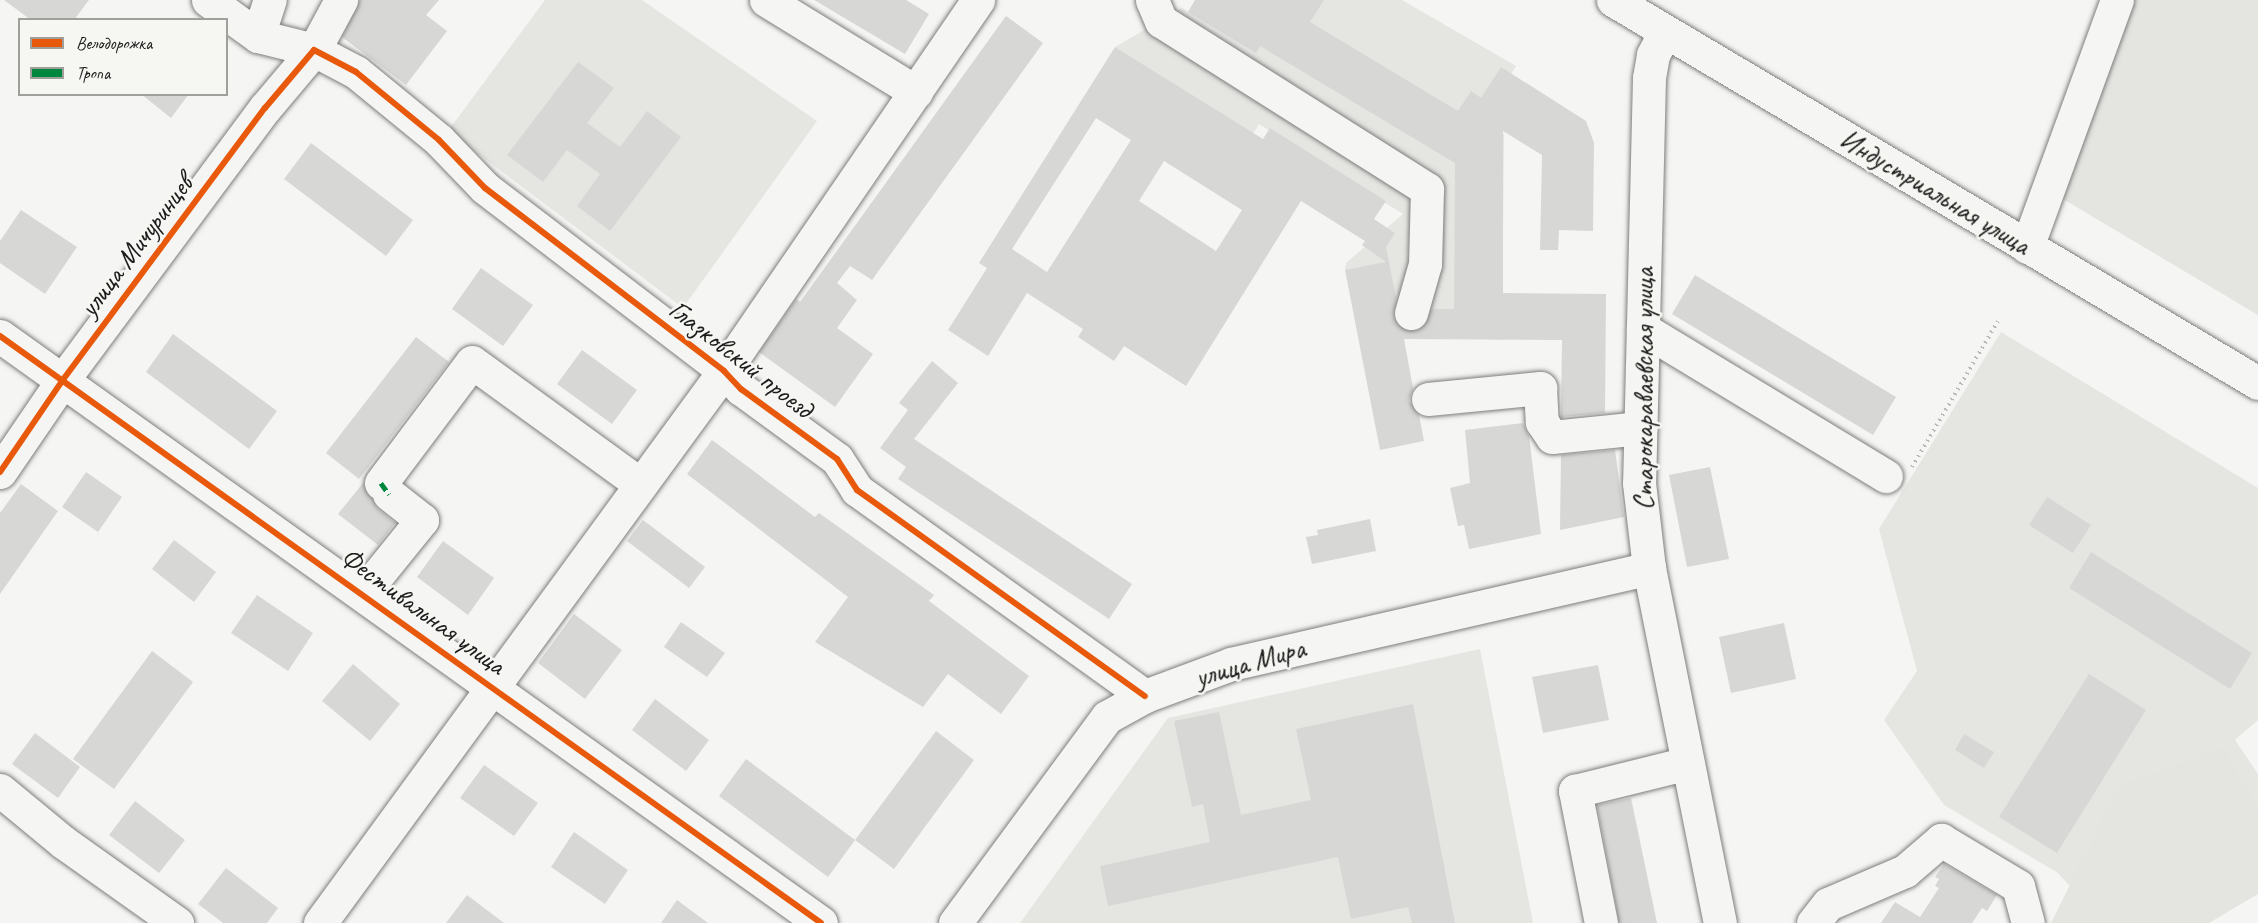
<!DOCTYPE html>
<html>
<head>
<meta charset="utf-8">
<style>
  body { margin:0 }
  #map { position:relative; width:2258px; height:923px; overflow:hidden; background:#f5f5f3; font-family:Caveat,sans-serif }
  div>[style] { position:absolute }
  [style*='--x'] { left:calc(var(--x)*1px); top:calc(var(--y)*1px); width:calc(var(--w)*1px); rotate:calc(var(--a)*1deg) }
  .built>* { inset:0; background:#e5e5e2 }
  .green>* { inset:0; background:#e4e4e1 }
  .building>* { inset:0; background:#d7d7d6 }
  .path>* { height:4px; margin-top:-2px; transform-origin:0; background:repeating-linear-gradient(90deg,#b6b6b5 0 1.5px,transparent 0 6px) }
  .roads { filter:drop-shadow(0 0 2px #7e7e7d) drop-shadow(0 0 2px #7e7e7d) }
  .minor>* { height:33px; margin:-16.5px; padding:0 16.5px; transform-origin:16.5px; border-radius:16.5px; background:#f5f5f3 }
  .highway>* { height:33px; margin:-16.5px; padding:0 16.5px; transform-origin:16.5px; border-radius:16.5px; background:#f5f5f3 }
  .quiet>* { height:4.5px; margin-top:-2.25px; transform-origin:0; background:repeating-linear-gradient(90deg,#00873e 0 9px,transparent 0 13.5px) }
  .cycleway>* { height:6px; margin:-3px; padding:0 3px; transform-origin:3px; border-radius:3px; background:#e8590c }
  span { translate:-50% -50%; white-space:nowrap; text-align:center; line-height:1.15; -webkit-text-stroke:5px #f6f6f2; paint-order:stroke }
  .street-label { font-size:28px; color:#1c1c1c }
  .legend { position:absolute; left:18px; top:18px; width:210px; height:78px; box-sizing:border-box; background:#f6f6f2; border:2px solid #9f9f9c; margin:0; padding:8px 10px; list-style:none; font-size:18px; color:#1c1c1c }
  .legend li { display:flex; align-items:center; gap:12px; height:30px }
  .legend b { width:30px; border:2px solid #9f9f9c }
</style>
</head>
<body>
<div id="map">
  <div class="built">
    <div style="clip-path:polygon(545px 0,642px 0,817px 121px,683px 308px,448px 131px)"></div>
    <div style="clip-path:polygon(1195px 0,1402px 0,1516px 66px,1483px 120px,1504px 134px,1502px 340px,1403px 334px,1345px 270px,1346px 263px,1403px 214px,1259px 124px,1253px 134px,1115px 47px,1182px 8px,1188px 12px)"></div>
    <div style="clip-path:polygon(2001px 332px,2258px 488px,2258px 720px,2235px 740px,2258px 774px,2258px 856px,2103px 923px,2058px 873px,1944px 805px,1884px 720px,1917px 671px,1879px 529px)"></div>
    <div style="clip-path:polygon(1480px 649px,1533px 923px,1020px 923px,1168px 718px)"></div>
  </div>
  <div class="green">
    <div style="clip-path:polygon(2135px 0,2258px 0,2258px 315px,2063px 199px)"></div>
    <div style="clip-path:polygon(2224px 747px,2258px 810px,2258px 894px,2209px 923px,2051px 923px,2119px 786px)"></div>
  </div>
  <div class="building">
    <div style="clip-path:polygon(4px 0,89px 0,74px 20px,31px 20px)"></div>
    <div style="clip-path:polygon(360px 0,439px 0,426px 15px,447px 31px,406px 85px,342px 37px)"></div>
    <div style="clip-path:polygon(814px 0,906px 0,929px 14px,905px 54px)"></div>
    <div style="clip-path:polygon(evenodd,1195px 0,1324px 0,1310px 22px,1458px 111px,1471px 91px,1481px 98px,1501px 67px,1586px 121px,1594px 143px,1593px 231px,1559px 230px,1558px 250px,1540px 250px,1542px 155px,1503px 131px,1503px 293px,1606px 294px,1605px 413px,1561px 417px,1562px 340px,1404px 339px,1413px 388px,1409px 401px,1419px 415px,1424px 441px,1380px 450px,1345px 270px,1386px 262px,1362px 245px,1365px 241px,1301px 201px,1186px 386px,1124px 346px,1114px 361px,1078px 337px,1083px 329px,1027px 293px,988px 356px,948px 330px,987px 268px,979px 263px,1115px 47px,1263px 139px,1270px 128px,1386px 201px,1374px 219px,1395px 233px,1386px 247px,1396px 298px,1393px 317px,1398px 326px,1416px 331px,1424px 326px,1432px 309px,1454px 309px,1455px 163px,1260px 46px,1256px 53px,1188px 12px,1195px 0,1096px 118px,1131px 140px,1047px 272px,1012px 249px,1096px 118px,1195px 0,1164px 161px,1242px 210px,1216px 251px,1139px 201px,1164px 161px)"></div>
    <div style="clip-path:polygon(1006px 16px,1043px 43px,872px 280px,850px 266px,837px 283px,857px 300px,837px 328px,873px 354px,835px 407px,759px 352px,796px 299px,800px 302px)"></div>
    <div style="clip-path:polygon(578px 62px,614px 88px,587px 123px,620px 147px,647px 111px,681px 137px,610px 231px,577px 206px,600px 174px,567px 150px,543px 182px,507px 155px)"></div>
    <div style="clip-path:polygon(141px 94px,189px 94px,171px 118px)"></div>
    <div style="clip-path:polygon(311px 143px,413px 220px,386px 256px,284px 179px)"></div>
    <div style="clip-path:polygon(21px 210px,77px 247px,45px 294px,0 263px,0 241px)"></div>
    <div style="clip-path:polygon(481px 268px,533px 305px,503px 346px,452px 309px)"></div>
    <div style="clip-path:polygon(1695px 275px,1896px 397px,1873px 435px,1672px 314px)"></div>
    <div style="clip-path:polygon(173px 334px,277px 411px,249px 449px,146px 372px)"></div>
    <div style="clip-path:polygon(416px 337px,449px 362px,359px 479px,326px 453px)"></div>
    <div style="clip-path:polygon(582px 350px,637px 390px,612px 424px,557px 384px)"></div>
    <div style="clip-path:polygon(932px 361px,958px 383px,914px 439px,1132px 584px,1109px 619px,898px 479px,906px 467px,880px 448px,908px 410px,899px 403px)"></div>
    <div style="clip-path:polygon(1523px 423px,1529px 436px,1541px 534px,1469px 549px,1464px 525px,1458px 526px,1450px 488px,1470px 483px,1465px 430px)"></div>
    <div style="clip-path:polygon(712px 440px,815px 517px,819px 513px,934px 595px,929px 601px,1029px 676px,1001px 714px,948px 674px,923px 707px,815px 642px,848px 597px,687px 474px)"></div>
    <div style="clip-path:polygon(1615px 450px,1624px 517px,1560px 530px,1561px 455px)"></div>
    <div style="clip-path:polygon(1710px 467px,1729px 559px,1687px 567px,1669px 475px)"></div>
    <div style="clip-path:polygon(86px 472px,122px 497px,98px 532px,62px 507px)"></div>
    <div style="clip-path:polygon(363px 483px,377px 508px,395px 523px,378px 545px,338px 514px)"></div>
    <div style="clip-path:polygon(21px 484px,58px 511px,0 594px,0 513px)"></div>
    <div style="clip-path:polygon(2047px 497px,2091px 525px,2073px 553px,2029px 525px)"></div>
    <div style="clip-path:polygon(1370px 519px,1376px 551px,1312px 564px,1306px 537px,1318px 535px,1317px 530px)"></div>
    <div style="clip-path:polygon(643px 520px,705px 567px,689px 588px,627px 541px)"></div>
    <div style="clip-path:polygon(174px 540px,216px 572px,194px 602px,152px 569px)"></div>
    <div style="clip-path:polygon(443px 541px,494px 578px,468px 615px,417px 577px)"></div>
    <div style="clip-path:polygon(2091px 552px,2252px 653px,2230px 689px,2069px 588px)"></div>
    <div style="clip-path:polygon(257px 595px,313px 633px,288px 671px,231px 633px)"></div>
    <div style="clip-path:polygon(574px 614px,622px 650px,585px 699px,538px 663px)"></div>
    <div style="clip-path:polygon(681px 622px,725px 653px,707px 677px,664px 647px)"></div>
    <div style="clip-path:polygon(1784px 623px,1796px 679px,1731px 693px,1719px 637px)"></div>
    <div style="clip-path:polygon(152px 651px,193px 682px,114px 789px,73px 759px)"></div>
    <div style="clip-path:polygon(353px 664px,400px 704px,370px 741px,322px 701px)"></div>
    <div style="clip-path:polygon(1598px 665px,1609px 720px,1543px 733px,1532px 677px)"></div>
    <div style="clip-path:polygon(2089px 674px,2146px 710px,2057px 853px,1999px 817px)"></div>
    <div style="clip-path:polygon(655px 699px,709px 740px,686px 771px,632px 730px)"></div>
    <div style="clip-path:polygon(1413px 704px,1455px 923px,1412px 923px,1408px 907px,1351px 919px,1338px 857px,1108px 906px,1100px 866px,1210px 842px,1203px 804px,1192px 807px,1174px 721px,1219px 712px,1241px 815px,1311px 800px,1296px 729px)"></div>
    <div style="clip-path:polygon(936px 731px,974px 760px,894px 869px,855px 840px)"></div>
    <div style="clip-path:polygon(35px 733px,80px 767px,58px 798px,12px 764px)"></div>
    <div style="clip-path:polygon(1964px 734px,1994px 752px,1984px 768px,1955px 750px)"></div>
    <div style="clip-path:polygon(746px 759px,855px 840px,828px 877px,719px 796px)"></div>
    <div style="clip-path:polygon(484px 765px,538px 803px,514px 836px,460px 798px)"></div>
    <div style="clip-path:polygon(1631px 798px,1657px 923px,1619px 923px,1597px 805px)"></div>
    <div style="clip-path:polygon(135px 801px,185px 840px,159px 873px,109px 835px)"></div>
    <div style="clip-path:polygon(574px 832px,628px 870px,605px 904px,551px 867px)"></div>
    <div style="clip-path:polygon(1944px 864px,1997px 895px,1987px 911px,1982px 908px,1972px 923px,1881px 923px,1895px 902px,1920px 917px,1939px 888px,1935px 886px,1939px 879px,1935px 877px)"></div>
    <div style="clip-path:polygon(226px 868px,278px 908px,267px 923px,223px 923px,198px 904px)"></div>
    <div style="clip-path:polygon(467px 895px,504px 923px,446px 923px)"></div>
    <div style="clip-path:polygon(677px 900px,708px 923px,661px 923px)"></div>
  </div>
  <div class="path">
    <div style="--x:1912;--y:467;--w:169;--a:-59.5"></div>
  </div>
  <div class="roads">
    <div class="minor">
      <div style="--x:208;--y:0;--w:62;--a:35.8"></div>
      <div style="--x:258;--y:36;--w:58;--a:14"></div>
      <div style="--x:314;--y:50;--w:47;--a:27.6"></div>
      <div style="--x:356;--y:72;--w:107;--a:39.3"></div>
      <div style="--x:439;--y:140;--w:66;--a:46.2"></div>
      <div style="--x:485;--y:188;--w:301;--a:37.4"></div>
      <div style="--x:724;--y:371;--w:25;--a:47"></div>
      <div style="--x:741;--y:389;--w:119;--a:36.1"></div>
      <div style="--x:837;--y:459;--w:37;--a:57"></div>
      <div style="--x:857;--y:490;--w:354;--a:35.6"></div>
      <div style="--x:766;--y:0;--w:176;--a:31.5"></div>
      <div style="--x:1152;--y:0;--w:23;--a:67"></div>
      <div style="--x:1161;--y:21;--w:315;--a:32.3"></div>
      <div style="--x:1427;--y:189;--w:75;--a:91.5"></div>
      <div style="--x:1425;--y:264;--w:51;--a:105.9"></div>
      <div style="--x:1665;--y:32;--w:26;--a:118"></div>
      <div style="--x:1653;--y:55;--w:23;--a:100"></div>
      <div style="--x:1649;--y:78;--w:405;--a:91.4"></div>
      <div style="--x:1639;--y:483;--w:86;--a:83.3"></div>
      <div style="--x:1649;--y:568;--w:362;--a:78.7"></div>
      <div style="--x:258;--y:36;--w:38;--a:-72"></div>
      <div style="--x:2027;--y:247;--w:263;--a:-70"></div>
      <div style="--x:1643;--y:329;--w:284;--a:31.2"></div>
      <div style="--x:0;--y:336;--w:1009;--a:35.56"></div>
      <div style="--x:1428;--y:399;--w:113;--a:-5.6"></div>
      <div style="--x:1540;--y:388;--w:34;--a:87"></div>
      <div style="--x:1542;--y:422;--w:18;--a:56"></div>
      <div style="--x:1552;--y:437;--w:89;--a:-5.8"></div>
      <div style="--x:0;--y:472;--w:110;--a:-55.7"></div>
      <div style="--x:62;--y:381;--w:340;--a:-53.4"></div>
      <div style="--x:265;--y:108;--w:76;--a:-49.8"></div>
      <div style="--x:314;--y:50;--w:57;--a:-61.6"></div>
      <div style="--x:381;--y:483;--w:151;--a:-53.1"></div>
      <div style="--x:472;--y:362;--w:208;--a:36"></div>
      <div style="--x:363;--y:593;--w:94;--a:-51.1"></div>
      <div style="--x:422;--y:520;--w:42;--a:-141.8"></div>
      <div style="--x:0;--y:790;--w:82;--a:39.5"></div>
      <div style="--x:63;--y:842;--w:140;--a:35.4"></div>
      <div style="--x:320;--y:923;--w:684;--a:-53.8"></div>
      <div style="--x:724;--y:371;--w:450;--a:-55.6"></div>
      <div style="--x:955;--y:923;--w:256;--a:-53.6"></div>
      <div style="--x:1107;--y:717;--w:43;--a:-28.9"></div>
      <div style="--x:1145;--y:696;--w:92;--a:-20.4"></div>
      <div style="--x:1231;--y:664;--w:429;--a:-12.9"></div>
      <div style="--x:1601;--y:923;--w:135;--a:-101.1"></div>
      <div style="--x:1575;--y:791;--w:116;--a:-13.9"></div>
      <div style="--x:1813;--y:923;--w:24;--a:-52"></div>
      <div style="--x:1828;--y:904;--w:84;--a:-23.2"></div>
      <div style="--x:1905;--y:871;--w:48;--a:-40.7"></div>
      <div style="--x:1941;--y:840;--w:90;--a:30.9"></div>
      <div style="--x:2018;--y:886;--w:38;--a:75"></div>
    </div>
    <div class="highway">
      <div style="--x:1613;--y:0;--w:750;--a:30.7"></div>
    </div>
  </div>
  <div class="quiet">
    <div style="--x:381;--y:483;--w:14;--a:54"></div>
  </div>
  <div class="cycleway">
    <div style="--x:0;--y:336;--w:1009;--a:35.56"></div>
    <div style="--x:0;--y:472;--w:110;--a:-55.7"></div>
    <div style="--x:62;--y:381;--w:340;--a:-53.4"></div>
    <div style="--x:265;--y:108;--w:76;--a:-49.8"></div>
    <div style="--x:314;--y:50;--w:47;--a:27.6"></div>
    <div style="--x:356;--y:72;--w:107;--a:39.3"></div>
    <div style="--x:439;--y:140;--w:66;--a:46.2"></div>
    <div style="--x:485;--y:188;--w:301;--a:37.4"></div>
    <div style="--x:724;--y:371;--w:25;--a:47"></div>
    <div style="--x:741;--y:389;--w:119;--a:36.1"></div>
    <div style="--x:837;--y:459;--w:37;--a:57"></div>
    <div style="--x:857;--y:490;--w:354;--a:35.6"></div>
  </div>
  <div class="street-label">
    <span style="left:1935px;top:192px;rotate:31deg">Индустриальная улица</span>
    <span style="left:136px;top:246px;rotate:-53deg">улица Мичуринцев</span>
    <span style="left:741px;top:359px;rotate:38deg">Глазковский проезд</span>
    <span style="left:1644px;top:389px;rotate:-90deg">Старокараваевская улица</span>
    <span style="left:423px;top:611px;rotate:36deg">Фестивальная улица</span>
    <span style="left:1250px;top:663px;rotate:-16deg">улица Мира</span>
  </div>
  <ul class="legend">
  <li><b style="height:8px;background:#e8590c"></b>Велодорожка</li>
  <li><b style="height:8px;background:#00873e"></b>Тропа</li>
  </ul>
</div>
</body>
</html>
